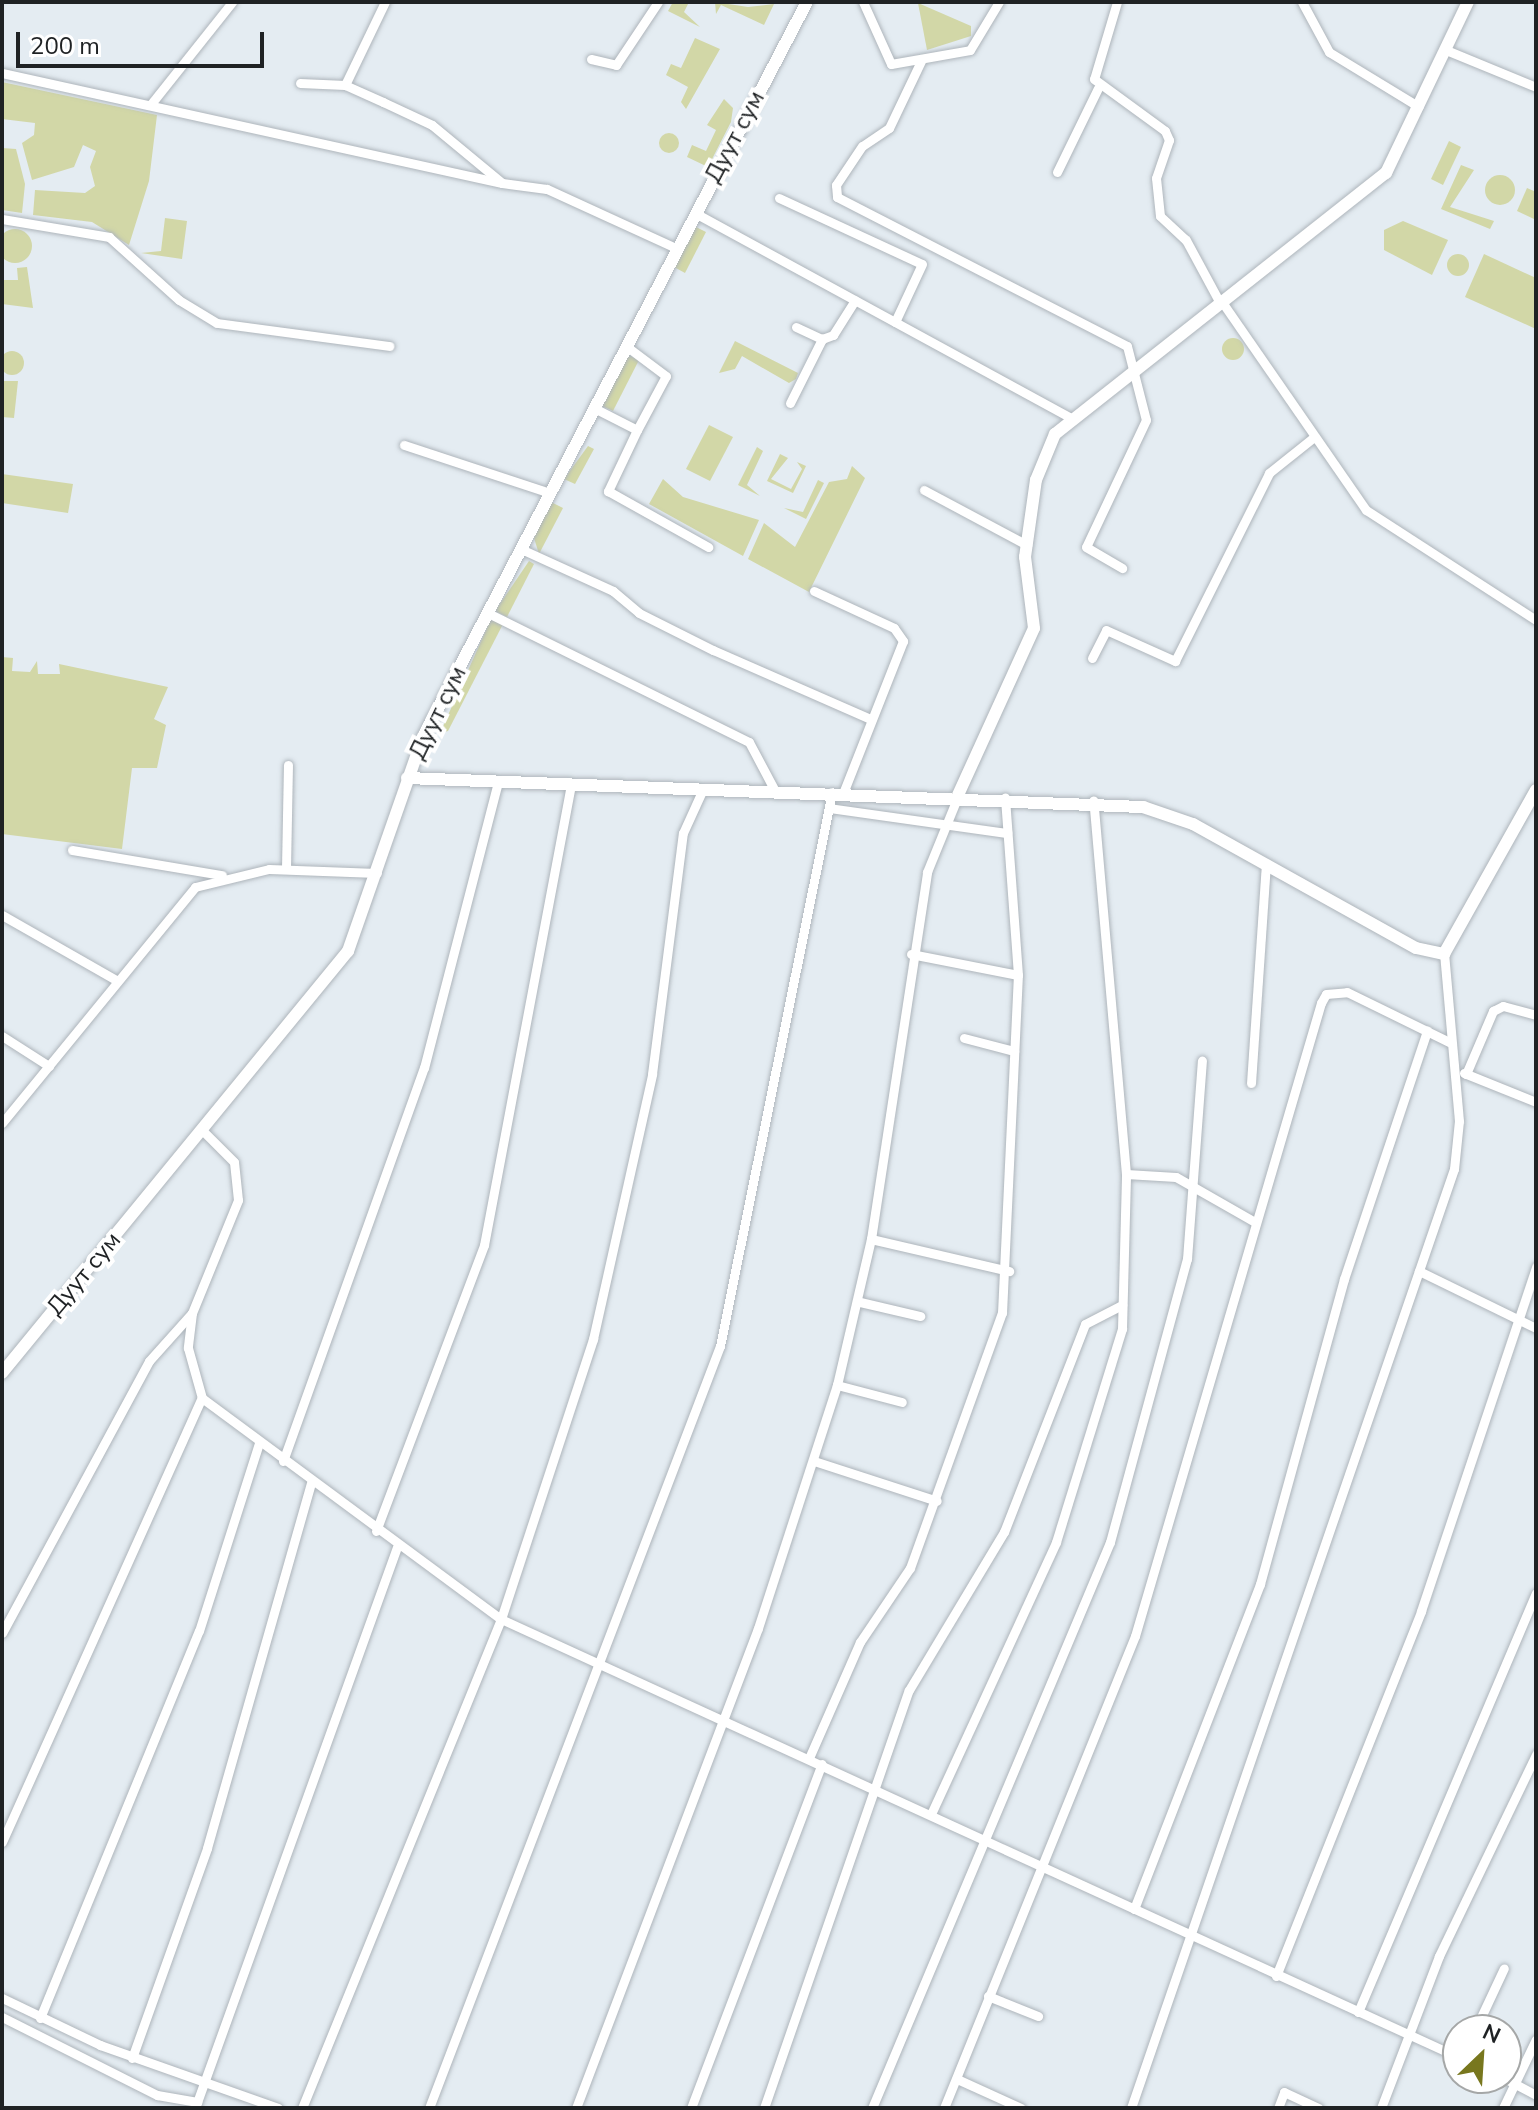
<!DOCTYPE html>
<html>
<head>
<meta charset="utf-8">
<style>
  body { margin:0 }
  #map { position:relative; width:1538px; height:2110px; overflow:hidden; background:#e4ecf2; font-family:"Nunito Sans",sans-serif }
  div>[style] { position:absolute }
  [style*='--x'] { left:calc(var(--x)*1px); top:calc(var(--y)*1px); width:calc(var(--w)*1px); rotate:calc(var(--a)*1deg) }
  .green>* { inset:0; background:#d2d7a7 }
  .round { border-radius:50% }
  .roads { filter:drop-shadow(0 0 2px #aeb5bb) drop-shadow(0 0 2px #aeb5bb) }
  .street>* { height:9px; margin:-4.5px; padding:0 4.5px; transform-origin:4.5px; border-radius:4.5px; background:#fff }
  .secondary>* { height:12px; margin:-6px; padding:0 6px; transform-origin:6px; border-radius:6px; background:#fff }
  span { translate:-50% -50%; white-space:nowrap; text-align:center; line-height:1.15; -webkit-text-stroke:8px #fff; paint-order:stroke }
  .street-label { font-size:24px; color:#1f2224 }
  .frame { position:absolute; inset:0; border:4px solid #1f2224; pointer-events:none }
  .north { position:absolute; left:1442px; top:2014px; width:80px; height:80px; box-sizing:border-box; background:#fff; border:2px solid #a5a7a7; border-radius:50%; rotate:25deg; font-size:22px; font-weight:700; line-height:32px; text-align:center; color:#1f2224 }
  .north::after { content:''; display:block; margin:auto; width:28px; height:36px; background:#78771e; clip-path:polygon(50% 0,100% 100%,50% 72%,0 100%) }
  .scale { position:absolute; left:16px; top:32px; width:248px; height:36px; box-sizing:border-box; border:4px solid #1f2224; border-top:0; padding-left:10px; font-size:24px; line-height:28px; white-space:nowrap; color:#1f2224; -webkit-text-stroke:6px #fff; paint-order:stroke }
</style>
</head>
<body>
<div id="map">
  <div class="green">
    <div style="clip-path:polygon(673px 2px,689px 2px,684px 12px,700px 27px,668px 11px)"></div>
    <div style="clip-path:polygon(715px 2px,748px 7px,774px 4px,764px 25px,721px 5px,716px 14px)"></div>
    <div style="clip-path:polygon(918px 3px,971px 26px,971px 36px,927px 50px)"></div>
    <div style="clip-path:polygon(695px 38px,720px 49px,686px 109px,681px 102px,688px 87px,666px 75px,671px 64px,681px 68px)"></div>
    <div style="clip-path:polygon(2px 82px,157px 115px,149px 181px,129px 245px,92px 222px,33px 215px,35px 190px,85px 193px,95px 186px,90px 167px,96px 151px,83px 145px,74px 167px,32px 180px,22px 143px,34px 135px,35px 123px,2px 119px)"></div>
    <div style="clip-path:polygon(724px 99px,733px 108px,731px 122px,708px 167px,687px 157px,692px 145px,706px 151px,716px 130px,707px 125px)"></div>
    <div class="round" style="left:659px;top:133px;width:20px;height:20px"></div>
    <div style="clip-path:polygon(1449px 141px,1461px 147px,1443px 185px,1431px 179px)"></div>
    <div style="clip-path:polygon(2px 148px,16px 149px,25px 184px,22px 213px,2px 210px)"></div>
    <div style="clip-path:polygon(1461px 165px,1474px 170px,1450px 207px,1494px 221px,1490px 229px,1441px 209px)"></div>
    <div class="round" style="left:1485px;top:175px;width:30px;height:30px"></div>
    <div style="clip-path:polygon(1527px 188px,1536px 192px,1536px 220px,1517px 211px)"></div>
    <div style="clip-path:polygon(165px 218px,187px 221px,182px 259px,141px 253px,161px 251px)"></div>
    <div style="clip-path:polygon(1403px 221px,1448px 240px,1432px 275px,1384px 250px,1384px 230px)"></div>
    <div style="clip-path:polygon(694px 226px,706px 232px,685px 273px,674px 267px)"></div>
    <div class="round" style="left:-2px;top:229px;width:34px;height:34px"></div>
    <div style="clip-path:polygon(1484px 254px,1536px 278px,1536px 329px,1465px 297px)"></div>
    <div class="round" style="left:1447px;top:254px;width:22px;height:22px"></div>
    <div style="clip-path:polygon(27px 267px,33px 308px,2px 304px,2px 280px,18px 280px,17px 268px)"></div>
    <div class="round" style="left:1222px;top:338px;width:22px;height:22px"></div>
    <div style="clip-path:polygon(735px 341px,798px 373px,796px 379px,789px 383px,742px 356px,735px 369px,719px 373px)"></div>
    <div class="round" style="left:0;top:351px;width:24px;height:24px"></div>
    <div style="clip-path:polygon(628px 355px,639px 360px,613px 411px,602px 406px)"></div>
    <div style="clip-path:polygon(18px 381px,14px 418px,2px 417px,2px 381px)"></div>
    <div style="clip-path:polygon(709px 425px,733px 437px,710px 481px,686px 469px)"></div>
    <div style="clip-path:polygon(588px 446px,594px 449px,575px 484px,564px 479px)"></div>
    <div style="clip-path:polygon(757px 447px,763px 451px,747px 485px,760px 496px,738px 485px)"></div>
    <div style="clip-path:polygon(780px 454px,788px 458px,771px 479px,791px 489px,802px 469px,797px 462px,806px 466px,793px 493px,767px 481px)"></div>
    <div style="clip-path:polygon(852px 466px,865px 478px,809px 592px,748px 559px,764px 523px,795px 547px,829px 482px,847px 479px)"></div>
    <div style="clip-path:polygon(2px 474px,73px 484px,68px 513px,2px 503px)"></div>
    <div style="clip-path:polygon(663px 479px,683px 497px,759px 520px,743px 556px,649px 504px)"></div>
    <div style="clip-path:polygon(818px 480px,824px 483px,806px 519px,784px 508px,803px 512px)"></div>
    <div style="clip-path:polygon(551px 502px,563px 508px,539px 554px,534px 538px)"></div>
    <div style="clip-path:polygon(529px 561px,534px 564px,507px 617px,495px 611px)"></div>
    <div style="clip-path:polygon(491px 619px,503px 624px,448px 731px,440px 733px)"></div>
    <div style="clip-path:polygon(2px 657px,13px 658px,12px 671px,30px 672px,37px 661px,38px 674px,60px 674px,59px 664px,168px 687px,154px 719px,166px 725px,157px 768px,132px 768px,122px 849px,2px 834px)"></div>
  </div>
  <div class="roads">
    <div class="street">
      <div style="--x:863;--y:2;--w:68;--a:65.7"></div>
      <div style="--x:891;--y:64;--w:80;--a:-10"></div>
      <div style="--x:970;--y:50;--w:56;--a:-58.9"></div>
      <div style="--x:1117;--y:2;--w:80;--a:106.6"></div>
      <div style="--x:1094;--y:79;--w:88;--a:36.2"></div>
      <div style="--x:1165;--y:131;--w:10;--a:66"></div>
      <div style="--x:1169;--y:140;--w:40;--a:108.9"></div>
      <div style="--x:1156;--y:178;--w:38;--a:84"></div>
      <div style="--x:1160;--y:216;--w:35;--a:43"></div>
      <div style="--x:1186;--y:240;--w:72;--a:61.6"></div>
      <div style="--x:1302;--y:2;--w:57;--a:61.6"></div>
      <div style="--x:1329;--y:52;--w:105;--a:31.4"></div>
      <div style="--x:1446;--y:50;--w:97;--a:22.3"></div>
      <div style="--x:591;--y:59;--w:26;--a:13"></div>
      <div style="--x:616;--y:65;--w:76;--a:-56.3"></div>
      <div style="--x:921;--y:61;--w:74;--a:115.5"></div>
      <div style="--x:889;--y:128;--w:32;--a:146"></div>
      <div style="--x:862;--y:146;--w:47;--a:123.7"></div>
      <div style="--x:836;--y:185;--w:12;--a:85"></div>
      <div style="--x:837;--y:197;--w:326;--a:27.2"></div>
      <div style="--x:1127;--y:346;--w:76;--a:75.6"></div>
      <div style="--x:1146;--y:420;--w:140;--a:115.3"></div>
      <div style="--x:1086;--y:547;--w:42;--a:30.3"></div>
      <div style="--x:2;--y:73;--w:512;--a:12.41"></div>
      <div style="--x:300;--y:83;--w:45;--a:2.5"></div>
      <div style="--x:345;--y:85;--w:42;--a:24.1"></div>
      <div style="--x:383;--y:102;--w:54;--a:25.1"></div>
      <div style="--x:432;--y:125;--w:91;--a:39.6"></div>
      <div style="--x:502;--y:183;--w:45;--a:7.6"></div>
      <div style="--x:547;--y:189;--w:142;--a:24.6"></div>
      <div style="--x:345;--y:85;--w:92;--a:-64.3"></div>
      <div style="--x:151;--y:104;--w:130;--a:-51.5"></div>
      <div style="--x:1057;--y:172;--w:93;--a:-64"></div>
      <div style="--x:779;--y:198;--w:157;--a:24.8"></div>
      <div style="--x:922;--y:264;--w:64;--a:115"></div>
      <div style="--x:695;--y:213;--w:426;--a:28.6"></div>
      <div style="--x:2;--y:219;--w:109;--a:9.5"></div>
      <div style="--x:109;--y:237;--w:94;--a:42"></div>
      <div style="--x:179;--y:300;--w:44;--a:31.2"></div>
      <div style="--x:217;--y:323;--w:174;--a:7.6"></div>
      <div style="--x:1222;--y:302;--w:253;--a:55.3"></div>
      <div style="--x:1366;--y:510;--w:202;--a:32.9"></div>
      <div style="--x:796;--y:327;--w:29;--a:25"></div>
      <div style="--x:822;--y:339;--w:12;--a:-20"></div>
      <div style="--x:833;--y:335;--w:41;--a:-57.8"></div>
      <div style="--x:790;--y:403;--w:72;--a:-63.4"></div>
      <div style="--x:594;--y:408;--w:48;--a:27.1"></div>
      <div style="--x:637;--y:430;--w:61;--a:-61.8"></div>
      <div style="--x:666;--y:376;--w:50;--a:-143.1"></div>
      <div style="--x:637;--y:430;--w:68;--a:115.4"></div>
      <div style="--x:608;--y:491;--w:115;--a:29.2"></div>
      <div style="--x:404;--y:445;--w:154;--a:18.2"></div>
      <div style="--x:924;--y:490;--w:117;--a:28.1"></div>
      <div style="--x:521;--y:549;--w:101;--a:24.5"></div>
      <div style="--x:613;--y:591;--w:34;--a:40"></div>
      <div style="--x:639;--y:613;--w:83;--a:26.6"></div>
      <div style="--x:713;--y:650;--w:171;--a:23.7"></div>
      <div style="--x:814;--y:591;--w:88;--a:24.8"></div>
      <div style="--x:894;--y:628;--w:16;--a:55"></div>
      <div style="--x:903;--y:641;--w:163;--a:111.5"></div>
      <div style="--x:488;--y:613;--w:291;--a:26.3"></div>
      <div style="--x:749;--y:742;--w:53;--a:62"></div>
      <div style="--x:1092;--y:658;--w:31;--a:-63"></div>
      <div style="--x:1106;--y:630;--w:76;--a:24.2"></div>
      <div style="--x:1175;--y:661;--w:210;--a:-63.4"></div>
      <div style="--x:1269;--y:473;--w:58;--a:-38.7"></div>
      <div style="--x:829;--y:808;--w:180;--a:8"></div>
      <div style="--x:72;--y:850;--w:152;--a:9.5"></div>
      <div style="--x:286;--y:868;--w:103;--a:-88.9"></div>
      <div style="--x:2;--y:915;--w:131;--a:29.7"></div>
      <div style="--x:911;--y:954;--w:109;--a:11.1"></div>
      <div style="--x:2;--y:1036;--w:56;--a:32.6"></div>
      <div style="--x:964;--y:1038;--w:52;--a:14.6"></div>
      <div style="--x:1464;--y:1073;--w:78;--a:21.9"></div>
      <div style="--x:1466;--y:1074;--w:69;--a:-66.8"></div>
      <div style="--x:1493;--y:1011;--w:11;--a:-27"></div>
      <div style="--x:1503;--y:1006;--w:34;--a:15"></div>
      <div style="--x:1251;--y:1083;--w:220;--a:-86.1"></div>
      <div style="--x:2;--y:1123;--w:305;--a:-50.7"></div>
      <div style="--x:195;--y:887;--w:76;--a:-13.7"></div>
      <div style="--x:269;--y:869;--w:108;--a:2.1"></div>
      <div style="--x:1126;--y:1174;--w:50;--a:3.4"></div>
      <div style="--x:1176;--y:1177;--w:89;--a:29.7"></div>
      <div style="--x:871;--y:1239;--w:142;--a:13.1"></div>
      <div style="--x:1419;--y:1271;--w:130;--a:26"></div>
      <div style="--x:860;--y:1302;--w:62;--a:13.1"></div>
      <div style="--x:192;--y:1313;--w:35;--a:97"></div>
      <div style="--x:188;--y:1348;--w:52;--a:74.4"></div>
      <div style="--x:202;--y:1398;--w:372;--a:36.5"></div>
      <div style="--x:501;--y:1619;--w:1052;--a:24.59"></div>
      <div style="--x:837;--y:1385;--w:67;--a:14.7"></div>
      <div style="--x:283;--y:1461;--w:418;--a:-70.3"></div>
      <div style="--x:424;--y:1068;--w:295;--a:-75.5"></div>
      <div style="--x:814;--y:1461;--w:129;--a:18"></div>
      <div style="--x:376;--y:1531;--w:306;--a:-69.3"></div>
      <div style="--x:484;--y:1245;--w:469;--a:-79.3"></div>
      <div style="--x:2;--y:1633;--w:309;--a:-61.6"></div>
      <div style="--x:149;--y:1361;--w:64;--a:-48.1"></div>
      <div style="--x:192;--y:1313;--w:122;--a:-67.8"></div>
      <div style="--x:238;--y:1200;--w:38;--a:-96"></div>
      <div style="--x:234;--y:1162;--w:44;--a:-135"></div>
      <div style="--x:809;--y:1758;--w:127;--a:-66.3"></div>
      <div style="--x:860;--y:1642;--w:89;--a:-56"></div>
      <div style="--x:910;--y:1568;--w:271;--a:-70.2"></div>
      <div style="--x:1002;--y:1313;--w:338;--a:-87.3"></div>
      <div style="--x:1018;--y:975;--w:178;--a:-94.2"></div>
      <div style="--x:931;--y:1814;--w:299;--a:-65.3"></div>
      <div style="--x:1056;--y:1542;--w:223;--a:-72.8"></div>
      <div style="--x:1122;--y:1329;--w:155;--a:-88.5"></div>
      <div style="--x:1126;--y:1174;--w:375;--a:-95"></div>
      <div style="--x:2;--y:1842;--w:487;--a:-65.8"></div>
      <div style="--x:1134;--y:1909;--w:349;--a:-68.8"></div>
      <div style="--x:1260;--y:1584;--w:316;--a:-74.6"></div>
      <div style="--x:1344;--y:1279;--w:262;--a:-71.5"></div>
      <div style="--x:1276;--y:1976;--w:393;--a:-68.3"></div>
      <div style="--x:1421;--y:1611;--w:363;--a:-71.5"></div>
      <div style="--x:988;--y:1996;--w:54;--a:21.8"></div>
      <div style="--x:2;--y:1998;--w:109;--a:25.6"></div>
      <div style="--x:100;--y:2045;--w:189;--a:19.5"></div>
      <div style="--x:1358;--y:2012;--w:455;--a:-67"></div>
      <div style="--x:2;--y:2017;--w:174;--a:26.7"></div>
      <div style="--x:157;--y:2095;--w:41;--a:9.9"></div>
      <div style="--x:40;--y:2018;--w:418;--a:-67.7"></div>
      <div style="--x:199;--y:1631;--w:197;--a:-72.3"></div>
      <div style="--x:1475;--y:2030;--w:68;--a:-64.9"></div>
      <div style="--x:132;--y:2058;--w:223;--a:-70.3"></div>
      <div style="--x:207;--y:1848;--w:380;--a:-74.1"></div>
      <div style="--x:1504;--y:2078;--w:36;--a:28"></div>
      <div style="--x:957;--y:2079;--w:70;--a:24.4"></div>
      <div style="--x:195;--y:2108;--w:596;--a:-70.2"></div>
      <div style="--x:302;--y:2108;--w:528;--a:-67.86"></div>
      <div style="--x:501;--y:1619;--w:295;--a:-71.8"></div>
      <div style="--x:593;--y:1339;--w:271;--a:-77.4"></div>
      <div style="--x:652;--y:1074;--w:243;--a:-82.7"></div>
      <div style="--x:683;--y:833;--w:48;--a:-65.6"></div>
      <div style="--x:429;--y:2108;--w:816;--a:-69.1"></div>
      <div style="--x:720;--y:1346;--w:565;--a:-78.57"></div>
      <div style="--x:576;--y:2108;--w:513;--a:-69.23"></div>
      <div style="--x:758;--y:1628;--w:256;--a:-72"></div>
      <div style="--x:837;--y:1385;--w:150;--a:-76.9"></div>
      <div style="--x:871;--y:1239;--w:371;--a:-81.3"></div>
      <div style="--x:927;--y:872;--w:82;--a:-67.8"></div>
      <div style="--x:691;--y:2108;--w:368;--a:-69.2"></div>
      <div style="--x:764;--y:2108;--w:442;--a:-70.9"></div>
      <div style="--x:909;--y:1690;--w:184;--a:-59"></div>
      <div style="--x:1004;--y:1532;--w:223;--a:-68.7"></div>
      <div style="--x:1085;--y:1324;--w:42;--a:-27.2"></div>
      <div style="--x:872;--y:2108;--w:614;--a:-67.19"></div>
      <div style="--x:1110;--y:1542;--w:293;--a:-74.8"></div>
      <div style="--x:1187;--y:1259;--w:199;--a:-85.7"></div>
      <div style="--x:944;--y:2108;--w:509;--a:-67.97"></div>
      <div style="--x:1135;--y:1636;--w:660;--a:-73.63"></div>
      <div style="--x:1321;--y:1003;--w:10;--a:-61"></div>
      <div style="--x:1326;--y:994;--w:21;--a:-5"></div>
      <div style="--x:1347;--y:992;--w:114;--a:26.1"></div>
      <div style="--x:1131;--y:2108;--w:993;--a:-71.02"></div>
      <div style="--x:1454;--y:1169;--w:48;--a:-84.1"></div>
      <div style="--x:1459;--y:1121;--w:168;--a:-95.1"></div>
      <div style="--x:1278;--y:2108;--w:17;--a:-69"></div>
      <div style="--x:1284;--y:2092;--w:38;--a:25"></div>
      <div style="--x:1381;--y:2108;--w:163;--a:-69.1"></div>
      <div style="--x:1439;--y:1956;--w:224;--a:-64.3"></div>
      <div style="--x:1503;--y:2108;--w:76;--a:-64.4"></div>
    </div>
    <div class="secondary">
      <div style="--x:407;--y:778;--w:737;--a:2.26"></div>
      <div style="--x:1143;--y:807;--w:53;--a:18.8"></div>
      <div style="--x:1193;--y:824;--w:255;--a:29.1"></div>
      <div style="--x:1416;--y:948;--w:29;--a:12"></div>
      <div style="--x:1444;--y:954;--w:188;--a:-60.7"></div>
      <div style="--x:958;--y:795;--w:183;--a:-65.5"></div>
      <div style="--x:1034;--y:628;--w:72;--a:-97.2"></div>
      <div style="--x:1025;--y:557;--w:78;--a:-81.9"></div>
      <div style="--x:1036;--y:480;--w:50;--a:-67.6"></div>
      <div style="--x:1055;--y:434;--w:422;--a:-38.3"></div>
      <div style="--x:1386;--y:173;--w:190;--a:-64.4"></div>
      <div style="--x:2;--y:1373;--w:546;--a:-50.65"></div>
      <div style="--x:348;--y:951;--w:227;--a:-70.7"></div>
      <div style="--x:423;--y:737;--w:829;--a:-62.42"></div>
    </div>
  </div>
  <div class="street-label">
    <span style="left:735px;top:137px;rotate:-62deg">Дуут сум</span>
    <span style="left:438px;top:713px;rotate:-64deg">Дуут сум</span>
    <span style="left:84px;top:1274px;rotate:-50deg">Дуут сум</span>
  </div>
  <div class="frame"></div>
  <div class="north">N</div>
  <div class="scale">200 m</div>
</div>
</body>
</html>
